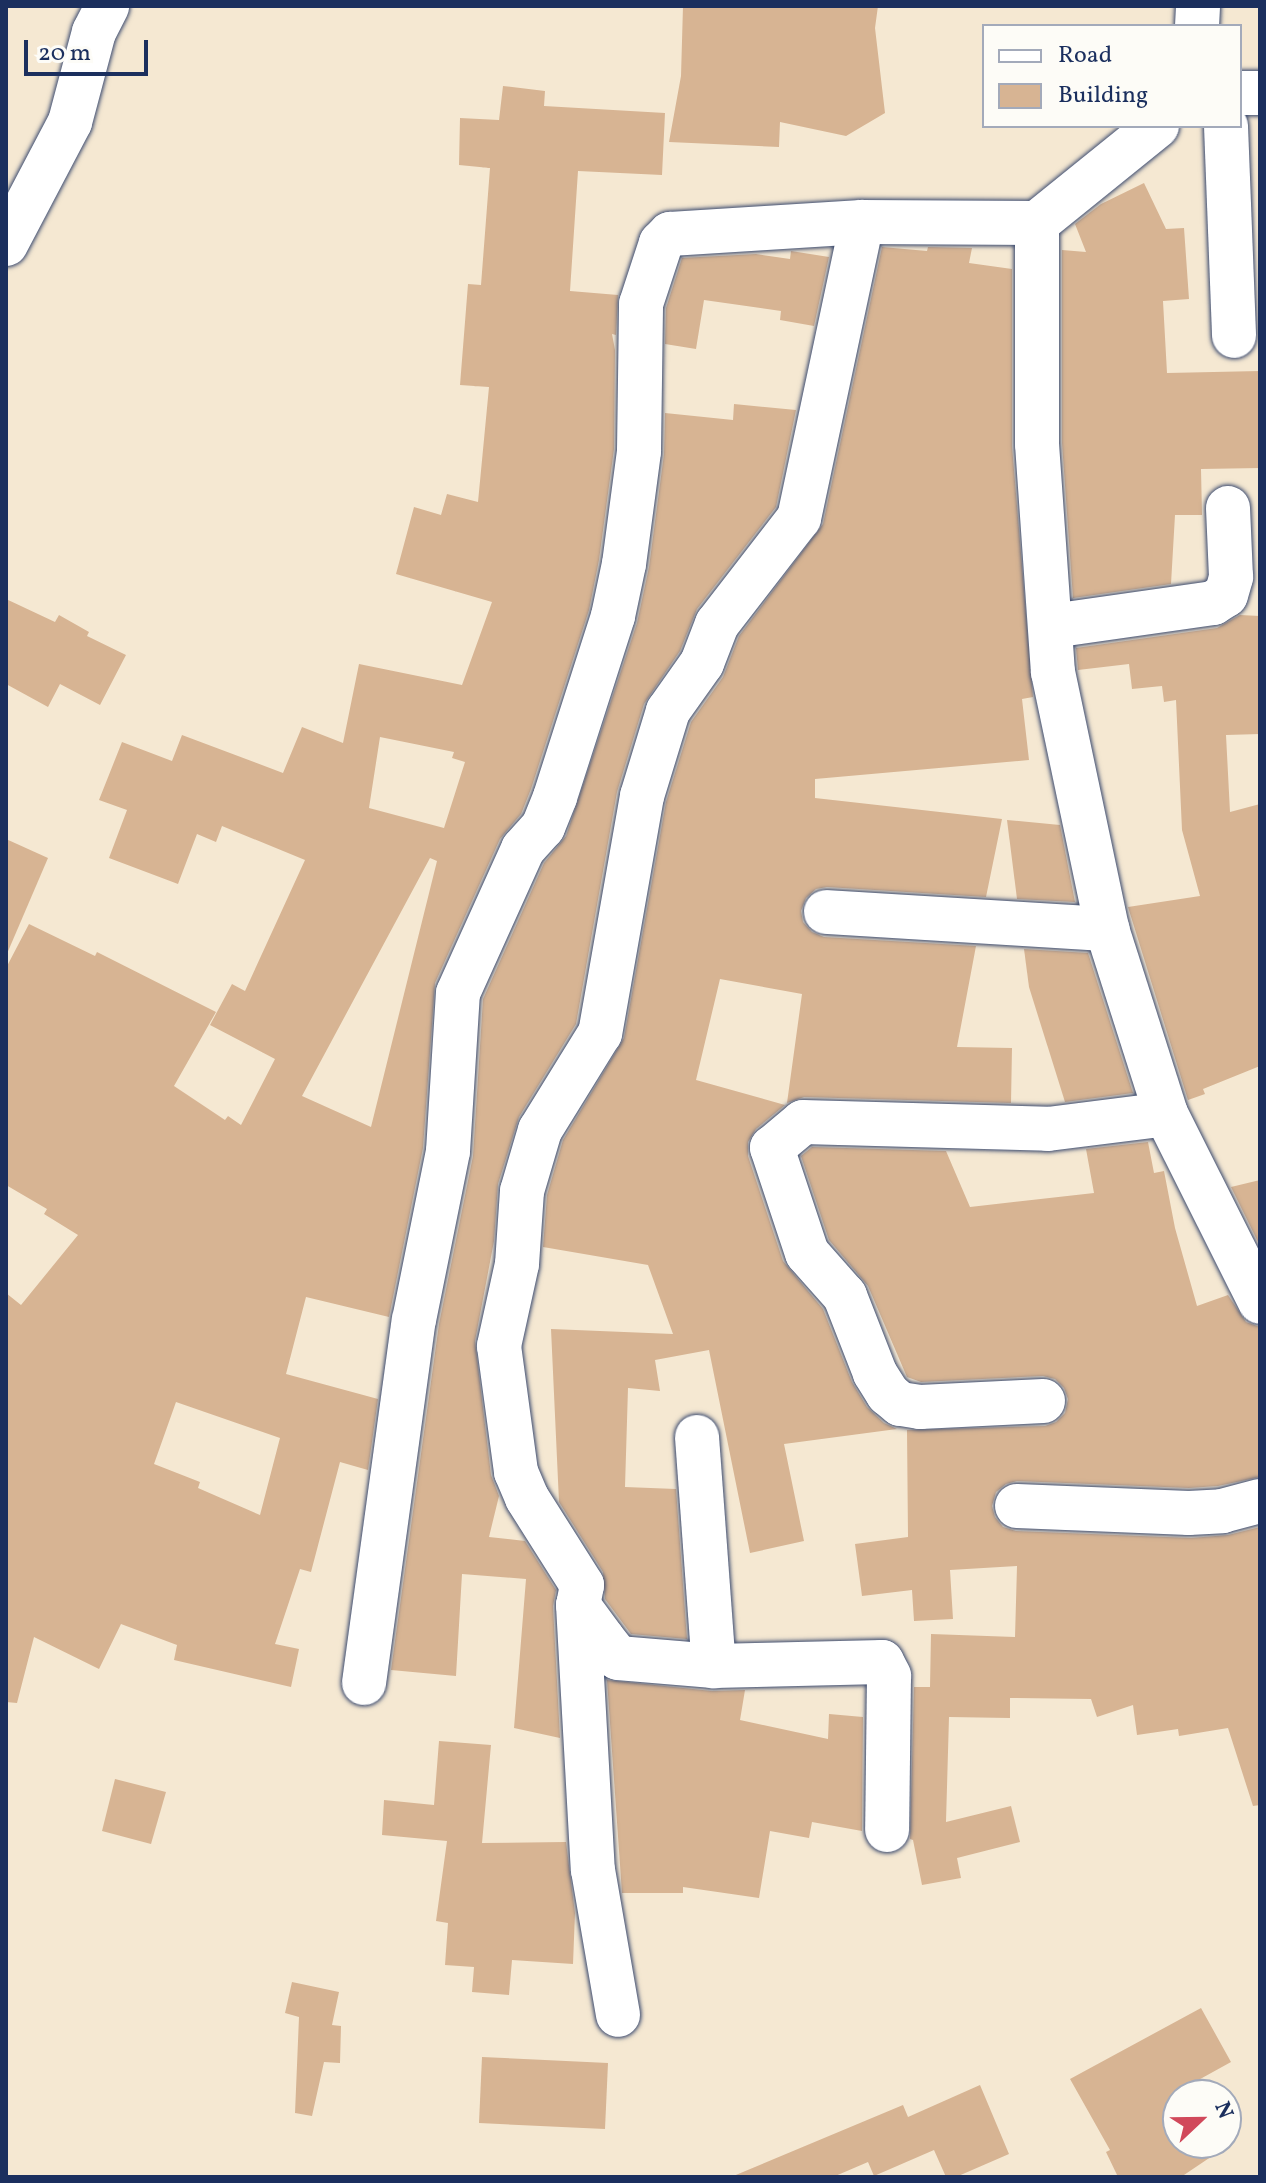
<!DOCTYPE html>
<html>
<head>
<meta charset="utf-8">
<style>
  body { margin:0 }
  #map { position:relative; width:1266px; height:2183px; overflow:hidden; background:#f5e8d2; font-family:Vollkorn,serif }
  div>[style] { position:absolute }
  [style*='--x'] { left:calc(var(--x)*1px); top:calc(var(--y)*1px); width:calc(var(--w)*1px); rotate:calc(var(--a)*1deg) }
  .building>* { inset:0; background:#d7b493 }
  .roads { filter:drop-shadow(0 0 2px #3c4b6f) drop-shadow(0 0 2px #3c4b6f) }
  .minor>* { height:44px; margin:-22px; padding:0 22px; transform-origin:22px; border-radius:22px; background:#fff }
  span { translate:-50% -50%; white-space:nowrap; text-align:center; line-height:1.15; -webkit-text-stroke:6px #fdfcf7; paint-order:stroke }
  .frame { position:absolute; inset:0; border:8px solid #1b2f5e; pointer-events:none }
  .legend { position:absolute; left:982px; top:24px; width:260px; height:104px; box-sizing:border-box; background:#fdfcf7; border:2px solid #a3aaba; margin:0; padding:10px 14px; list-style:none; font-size:24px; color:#1b2f5e }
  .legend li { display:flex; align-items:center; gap:16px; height:40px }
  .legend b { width:40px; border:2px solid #a3aaba }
  .north { position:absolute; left:1162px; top:2079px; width:80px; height:80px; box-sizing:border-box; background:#fdfcf7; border:2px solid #a3aaba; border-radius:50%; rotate:68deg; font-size:22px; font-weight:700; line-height:32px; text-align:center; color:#1b2f5e }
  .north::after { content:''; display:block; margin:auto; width:28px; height:36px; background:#d1495b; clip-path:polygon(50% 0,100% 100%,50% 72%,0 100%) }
  .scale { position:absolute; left:24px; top:40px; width:124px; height:36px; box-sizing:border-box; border:4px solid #1b2f5e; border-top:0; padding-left:10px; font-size:24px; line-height:28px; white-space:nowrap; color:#1b2f5e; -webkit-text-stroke:6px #fdfcf7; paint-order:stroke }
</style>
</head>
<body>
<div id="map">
  <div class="building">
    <div style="clip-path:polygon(683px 6px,878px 6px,875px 28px,885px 113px,846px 136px,780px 122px,779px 147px,669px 142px,681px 76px)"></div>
    <div style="clip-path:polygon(evenodd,503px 86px,545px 91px,544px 106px,665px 113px,662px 175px,578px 171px,570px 291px,618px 295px,616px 335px,612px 334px,615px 350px,614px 449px,599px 560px,589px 610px,531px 789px,521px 814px,500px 839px,435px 983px,423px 1148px,389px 1317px,306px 1297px,286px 1374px,378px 1399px,368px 1470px,340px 1462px,311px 1572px,300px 1569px,275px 1644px,299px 1649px,291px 1687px,174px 1660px,177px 1645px,121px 1624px,99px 1669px,34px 1637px,17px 1703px,6px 1702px,6px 1293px,21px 1305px,78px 1235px,44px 1214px,47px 1209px,6px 1185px,6px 968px,29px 924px,95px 956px,97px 952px,216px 1012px,174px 1086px,225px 1120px,228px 1116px,241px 1125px,275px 1059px,210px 1025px,232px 984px,245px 991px,305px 860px,222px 826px,216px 842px,197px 834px,178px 884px,109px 858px,127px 810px,99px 800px,122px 742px,172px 761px,182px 735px,283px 773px,302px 727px,343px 743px,359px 664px,462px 685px,492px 602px,396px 574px,414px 507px,441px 515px,447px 494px,478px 502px,489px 387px,460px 385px,468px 284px,481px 285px,490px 168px,459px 165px,460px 118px,499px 120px,503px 86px,380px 737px,454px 752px,452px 758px,465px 762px,444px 828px,369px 808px,380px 737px,503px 86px,430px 858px,437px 861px,371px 1127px,302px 1096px,430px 858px,503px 86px,176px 1402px,280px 1438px,260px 1515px,198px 1488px,200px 1482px,154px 1464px,176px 1402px)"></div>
    <div style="clip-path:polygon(1144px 183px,1166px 229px,1184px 228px,1189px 299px,1163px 301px,1167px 373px,1260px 371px,1260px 468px,1201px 469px,1202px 515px,1175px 515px,1171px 584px,1073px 598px,1062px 443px,1062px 250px,1086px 252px,1075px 224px,1101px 204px)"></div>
    <div style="clip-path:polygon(882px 247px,927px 251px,928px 247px,972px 248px,969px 263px,1012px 269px,1012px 446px,1033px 697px,1022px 699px,1029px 760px,815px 779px,815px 798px,1002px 819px,986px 897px,827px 887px,816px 889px,806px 898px,801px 911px,803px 922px,812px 932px,824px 937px,976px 946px,957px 1047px,1012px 1048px,1011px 1103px,804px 1097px,787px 1103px,802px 994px,720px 979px,696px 1080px,785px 1105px,756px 1129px,748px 1142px,748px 1156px,783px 1261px,823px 1309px,852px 1382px,867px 1407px,884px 1423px,897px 1429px,784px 1444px,804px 1541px,750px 1553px,709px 1350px,655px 1360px,660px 1391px,628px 1388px,625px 1487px,676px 1489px,687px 1639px,631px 1634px,605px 1599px,603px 1572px,559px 1502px,551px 1329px,673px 1334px,648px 1265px,543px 1247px,547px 1195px,563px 1140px,624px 1038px,666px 802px,691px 722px,723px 677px,739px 636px,823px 524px)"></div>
    <div style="clip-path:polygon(791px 251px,829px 257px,814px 326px,780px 320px,781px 311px,704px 300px,696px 349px,665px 344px,666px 308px,682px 258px,756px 254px,790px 259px)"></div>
    <div style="clip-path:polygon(734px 404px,796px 410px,776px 507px,697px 609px,680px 651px,644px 704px,617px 792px,576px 1024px,519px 1117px,498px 1184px,494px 1241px,475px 1341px,491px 1475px,499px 1496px,489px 1537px,525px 1541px,556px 1590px,553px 1606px,560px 1738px,514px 1728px,526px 1579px,462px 1574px,456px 1676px,391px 1670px,439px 1324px,473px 1156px,483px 999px,544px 863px,566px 836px,637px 623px,649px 567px,664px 454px,665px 413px,733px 420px)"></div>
    <div style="clip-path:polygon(6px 599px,55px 622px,59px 615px,89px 632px,87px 636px,126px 655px,100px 705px,60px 684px,48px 707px,6px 684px)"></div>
    <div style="clip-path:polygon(1240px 615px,1260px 616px,1260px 734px,1226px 735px,1230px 812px,1260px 804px,1260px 1066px,1203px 1089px,1205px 1094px,1188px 1100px,1128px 907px,1200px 896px,1182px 830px,1176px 700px,1164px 702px,1162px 686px,1132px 689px,1129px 664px,1078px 670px,1076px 648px,1217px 628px)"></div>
    <div style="clip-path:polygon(1007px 820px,1060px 825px,1075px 902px,1017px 899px)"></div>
    <div style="clip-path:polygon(6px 839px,48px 858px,6px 956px)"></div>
    <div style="clip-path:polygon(1024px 949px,1088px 953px,1133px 1093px,1065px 1102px,1029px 987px)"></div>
    <div style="clip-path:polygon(1148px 1142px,1154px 1173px,1164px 1171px,1175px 1228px,1197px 1306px,1228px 1295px,1246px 1322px,1260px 1327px,1260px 1477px,1218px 1486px,1189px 1488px,1017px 1481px,1006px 1484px,996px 1492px,992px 1506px,995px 1517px,1003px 1527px,1016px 1531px,1191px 1538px,1228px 1535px,1260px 1527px,1260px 1805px,1253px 1806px,1228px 1728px,1179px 1736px,1178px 1729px,1137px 1735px,1133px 1705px,1097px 1717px,1091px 1699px,1010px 1698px,1010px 1718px,949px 1717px,946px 1822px,1011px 1806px,1020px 1842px,957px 1858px,961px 1878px,922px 1885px,913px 1840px,910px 1839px,914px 1687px,930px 1687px,931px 1634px,1015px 1637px,1017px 1566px,950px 1570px,953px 1619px,914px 1621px,912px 1590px,862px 1596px,855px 1544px,908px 1537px,907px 1430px,1045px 1426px,1056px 1422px,1065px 1413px,1068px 1399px,1064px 1388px,1055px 1379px,1043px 1376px,921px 1382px,907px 1377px,868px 1286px,829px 1240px,801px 1156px,812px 1147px,946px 1151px,970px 1207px,1094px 1193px,1086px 1149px)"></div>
    <div style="clip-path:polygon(1260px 1180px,1260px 1246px,1231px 1187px)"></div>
    <div style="clip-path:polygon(607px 1680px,712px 1691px,745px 1690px,740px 1720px,828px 1739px,829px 1714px,863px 1717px,862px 1831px,812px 1822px,809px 1838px,770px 1831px,759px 1898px,683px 1887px,683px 1893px,622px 1893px)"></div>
    <div style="clip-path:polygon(439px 1741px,491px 1745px,482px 1843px,566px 1842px,575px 1913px,573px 1964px,512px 1960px,509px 1995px,472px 1992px,474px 1967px,445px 1965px,448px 1923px,436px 1921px,447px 1841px,382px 1835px,384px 1800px,434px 1805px)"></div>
    <div style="clip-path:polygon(115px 1779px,166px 1792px,151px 1844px,102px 1831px)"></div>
    <div style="clip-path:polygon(292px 1982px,339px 1992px,332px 2025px,341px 2026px,340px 2063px,324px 2062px,312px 2116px,295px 2113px,299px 2017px,285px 2013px)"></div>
    <div style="clip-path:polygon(1201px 2008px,1231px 2062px,1193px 2083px,1201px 2095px,1178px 2095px,1178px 2143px,1226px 2143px,1226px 2132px,1233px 2142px,1181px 2177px,1118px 2177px,1106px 2152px,1110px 2150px,1070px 2079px)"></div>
    <div style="clip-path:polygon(482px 2057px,608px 2063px,605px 2129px,479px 2123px)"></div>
    <div style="clip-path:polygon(980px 2085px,1009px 2154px,956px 2177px,946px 2177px,934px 2150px,874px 2176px,868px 2162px,833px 2177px,731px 2177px,903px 2105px,908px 2117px)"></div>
  </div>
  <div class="roads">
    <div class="minor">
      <div style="--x:1197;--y:26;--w:20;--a:-87"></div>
      <div style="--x:1240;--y:93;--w:20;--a:0"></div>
      <div style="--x:1157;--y:126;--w:154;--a:141.1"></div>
      <div style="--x:1037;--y:223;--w:221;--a:90"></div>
      <div style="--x:1037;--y:444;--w:229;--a:86"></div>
      <div style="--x:1053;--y:672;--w:263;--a:78.1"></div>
      <div style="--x:1107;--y:929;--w:194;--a:72.3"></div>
      <div style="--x:1166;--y:1114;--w:210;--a:63.4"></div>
      <div style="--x:1226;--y:126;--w:210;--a:87.8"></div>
      <div style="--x:862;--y:222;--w:303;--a:102"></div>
      <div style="--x:799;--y:518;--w:134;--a:127.7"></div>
      <div style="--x:717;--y:624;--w:42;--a:111"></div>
      <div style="--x:702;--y:663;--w:59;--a:125.3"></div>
      <div style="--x:668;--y:711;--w:89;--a:107"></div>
      <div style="--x:642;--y:796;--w:241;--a:100"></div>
      <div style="--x:600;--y:1033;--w:114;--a:121.7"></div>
      <div style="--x:540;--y:1130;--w:64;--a:106.4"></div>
      <div style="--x:522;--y:1191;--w:73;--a:93.9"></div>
      <div style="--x:517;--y:1264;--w:84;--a:102.4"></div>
      <div style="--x:499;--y:1346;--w:127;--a:82.3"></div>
      <div style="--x:516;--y:1472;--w:28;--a:67"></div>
      <div style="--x:527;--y:1498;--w:103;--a:57.7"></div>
      <div style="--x:582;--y:1585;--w:20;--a:101"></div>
      <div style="--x:578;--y:1605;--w:42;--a:53.7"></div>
      <div style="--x:603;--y:1639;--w:24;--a:52"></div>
      <div style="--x:618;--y:1658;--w:96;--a:4.8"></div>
      <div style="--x:714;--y:1666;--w:168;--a:-1.4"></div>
      <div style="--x:882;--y:1662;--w:16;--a:63"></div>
      <div style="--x:889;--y:1676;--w:154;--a:90.7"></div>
      <div style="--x:6;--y:244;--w:138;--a:-62.3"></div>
      <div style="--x:70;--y:122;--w:93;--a:-75.1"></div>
      <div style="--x:94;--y:32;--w:29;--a:-63"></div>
      <div style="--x:1052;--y:626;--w:163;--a:-8.1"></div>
      <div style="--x:1213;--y:603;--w:15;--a:-32"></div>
      <div style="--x:1226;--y:595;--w:19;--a:-74"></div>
      <div style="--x:1231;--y:577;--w:69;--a:-92.5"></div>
      <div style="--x:826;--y:912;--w:282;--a:3.5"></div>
      <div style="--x:1043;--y:1401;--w:123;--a:177.2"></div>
      <div style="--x:920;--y:1407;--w:20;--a:-171"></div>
      <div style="--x:900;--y:1404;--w:16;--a:-140"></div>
      <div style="--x:888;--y:1394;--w:25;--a:-122"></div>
      <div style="--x:875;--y:1373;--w:83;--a:-111.3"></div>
      <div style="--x:845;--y:1296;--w:57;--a:-131.5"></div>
      <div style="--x:807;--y:1253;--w:111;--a:-108.4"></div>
      <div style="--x:772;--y:1148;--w:40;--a:-40"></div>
      <div style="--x:803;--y:1122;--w:245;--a:1.6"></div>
      <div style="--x:1048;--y:1129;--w:119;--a:-7.2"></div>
      <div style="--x:697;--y:1437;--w:230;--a:85.8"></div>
      <div style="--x:1017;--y:1506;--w:172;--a:2.3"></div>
      <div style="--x:1189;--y:1513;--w:33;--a:-3"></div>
      <div style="--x:1222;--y:1511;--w:39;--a:-15"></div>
      <div style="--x:578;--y:1605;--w:265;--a:86.8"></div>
      <div style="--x:593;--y:1870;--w:147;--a:80.2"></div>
      <div style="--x:364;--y:1683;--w:366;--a:-82.2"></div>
      <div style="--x:414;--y:1320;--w:172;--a:-78.6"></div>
      <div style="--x:448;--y:1151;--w:158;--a:-86.4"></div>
      <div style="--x:458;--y:993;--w:158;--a:-65.7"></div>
      <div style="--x:523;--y:849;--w:30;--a:-48"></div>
      <div style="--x:543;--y:827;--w:32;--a:-68"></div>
      <div style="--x:555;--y:797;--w:190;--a:-72.2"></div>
      <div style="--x:613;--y:616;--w:53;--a:-78.1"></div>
      <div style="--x:624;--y:564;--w:114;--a:-82.4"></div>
      <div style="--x:639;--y:451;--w:147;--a:-89.2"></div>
      <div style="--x:641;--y:304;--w:64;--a:-71.8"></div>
      <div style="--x:661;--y:243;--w:13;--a:-45"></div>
      <div style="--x:670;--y:234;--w:192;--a:-3.6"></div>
      <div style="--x:862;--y:222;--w:175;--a:0.3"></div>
    </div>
  </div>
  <div class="frame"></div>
  <ul class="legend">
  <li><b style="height:10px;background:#fff"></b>Road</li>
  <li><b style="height:22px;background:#d7b493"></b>Building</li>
  </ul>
  <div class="north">N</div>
  <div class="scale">20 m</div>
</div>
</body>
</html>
